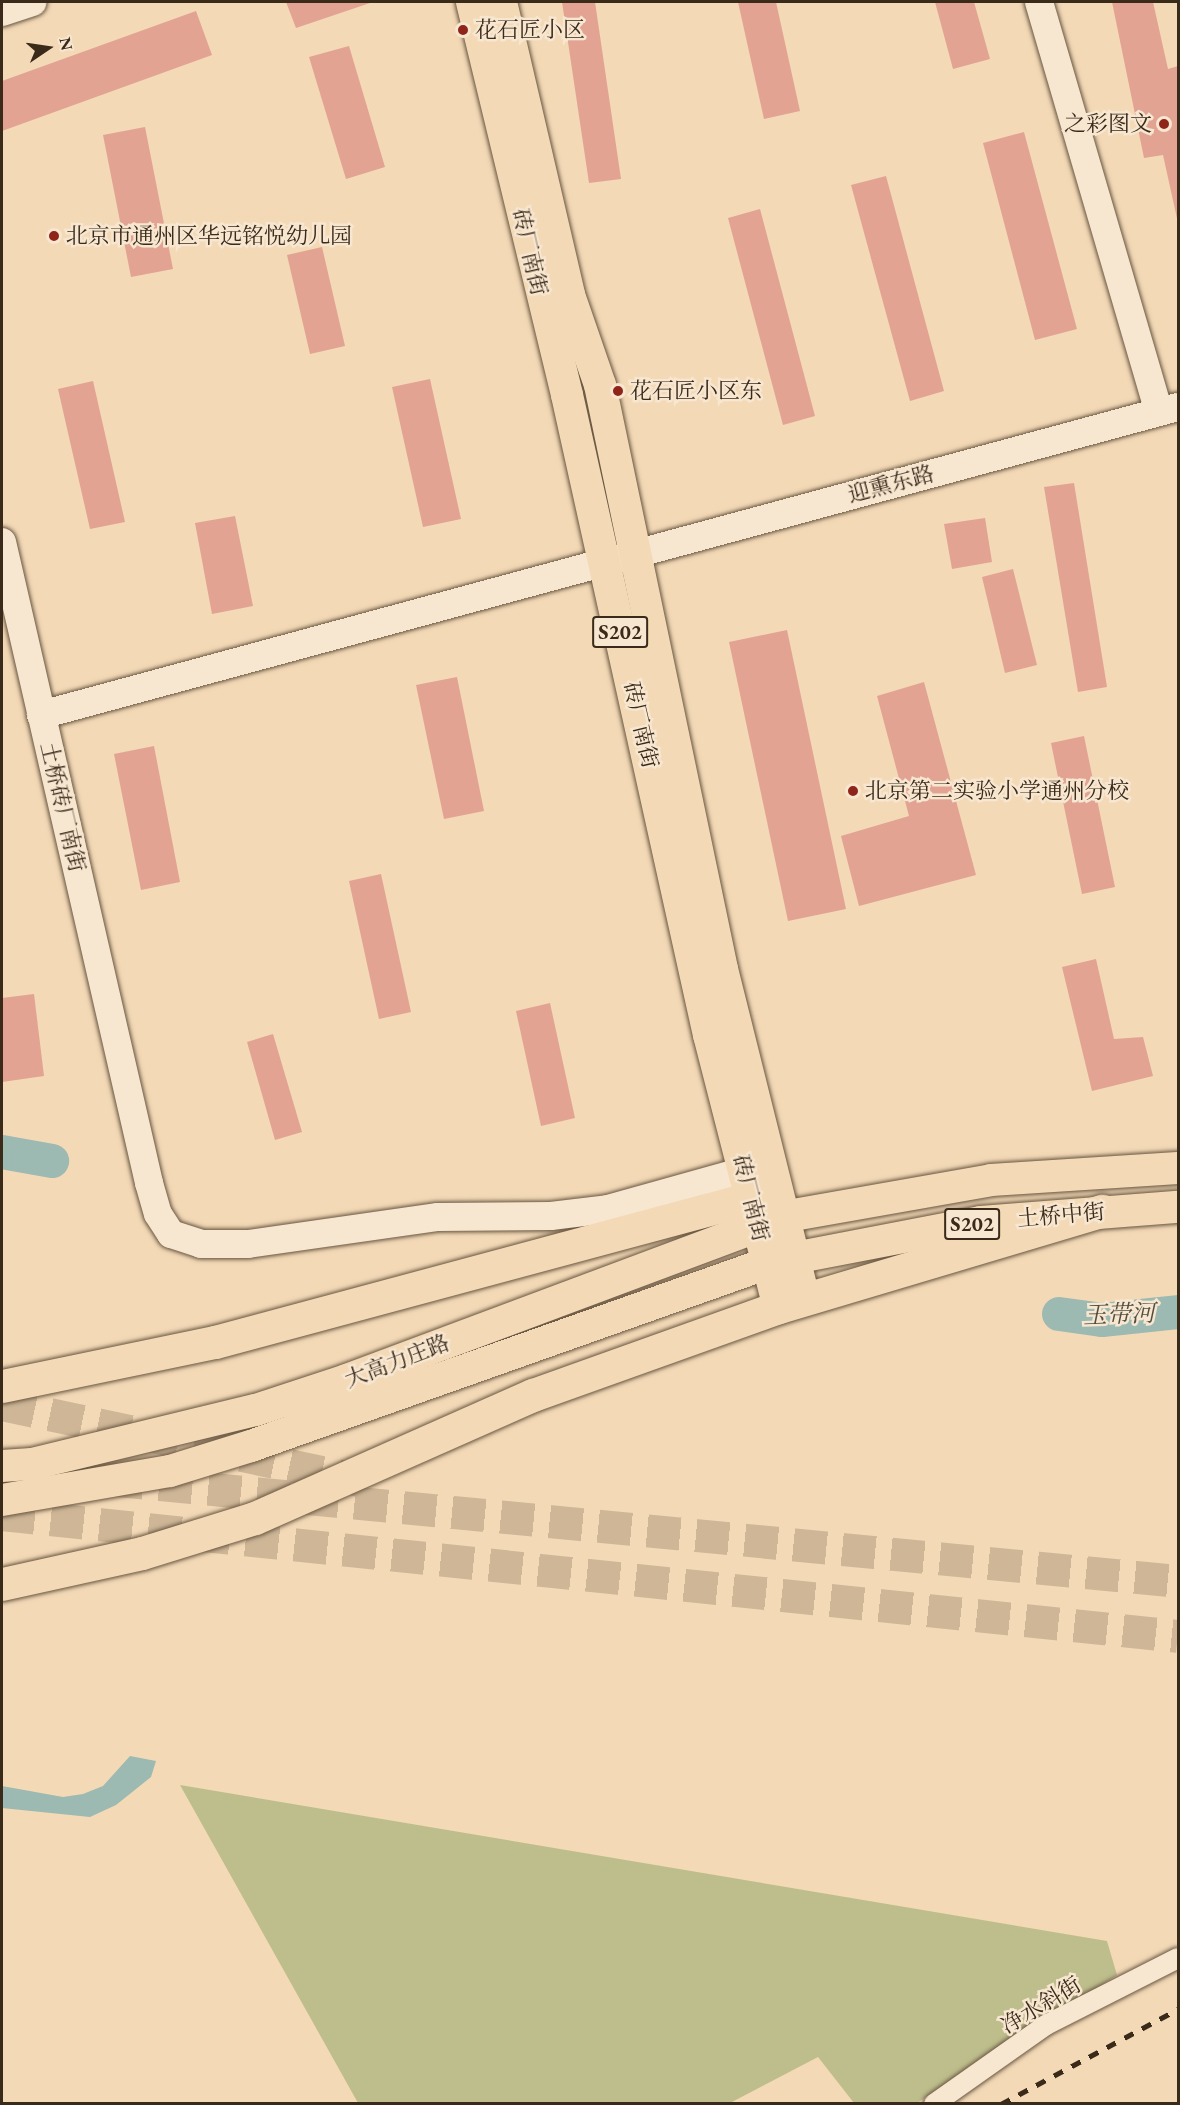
<!DOCTYPE html>
<html>
<head>
<meta charset="utf-8">
<style>
  body { margin:0 }
  #map { position:relative; width:1180px; height:2105px; overflow:hidden; background:#f3d9b6; font-family:"EB Garamond","Noto Serif SC",serif }
  div>[style] { position:absolute }
  [style*='--x'] { left:calc(var(--x)*1px); top:calc(var(--y)*1px); width:calc(var(--w)*1px); rotate:calc(var(--a)*1deg) }
  .green>* { inset:0; background:#bebe8c }
  .water>* { inset:0; background:#9cb9b2 }
  .river>* { height:34px; margin:-17px; padding:0 17px; transform-origin:17px; border-radius:17px; background:#9cb9b2 }
  .building>* { inset:0; background:#e2a393 }
  .highway-tunnel>* { height:33px; margin-top:-16.5px; transform-origin:0; background:repeating-linear-gradient(90deg,#ceb697 0 33px,transparent 0 49px) }
  .roads { filter:drop-shadow(0 0 2px #685641) drop-shadow(0 0 2px #685641) }
  .street>* { height:20px; margin:-10px; padding:0 10px; transform-origin:10px; border-radius:10px; background:#f7e6d0 }
  .secondary>* { height:28px; margin:-14px; padding:0 14px; transform-origin:14px; border-radius:14px; background:#f7e6d0 }
  .primary>* { height:32px; margin:-16px; padding:0 16px; transform-origin:16px; border-radius:16px; background:#f3d9b6 }
  .highway>* { height:33px; margin:-16.5px; padding:0 16.5px; transform-origin:16.5px; border-radius:16.5px; background:#f3d9b6 }
  .rail>* { height:4.5px; margin-top:-2.25px; transform-origin:0; background:repeating-linear-gradient(90deg,#3a2a1a 0 10px,transparent 0 20px) }
  .dots>* { width:16px; height:16px; translate:-50% -50%; box-sizing:border-box; border:3px solid #f7e6d0; border-radius:50% }
  span { translate:-50% -50%; white-space:nowrap; text-align:center; line-height:1.15; -webkit-text-stroke:5px #f7e6d0; paint-order:stroke }
  .shield-label span { padding:2px 4px; background:#f7e6d0; border:2px solid; border-radius:4px; -webkit-text-stroke-width:0 }
  .shield-label { font-size:21px; color:#3a2a1a; font-weight:700 }
  .poi-label { font-size:22px; color:#3a2a1a }
  .left { translate:0 -50%; text-align:left }
  .right { translate:-100% -50%; text-align:right }
  .street-label { font-size:22px; color:#3a2a1a }
  .water-label { font-size:24px; color:#524e40; font-style:italic }
  .frame { position:absolute; inset:0; border:3px solid #3a2a1a; pointer-events:none }
  .north { position:absolute; left:18px; top:18px; width:60px; height:60px; -webkit-text-stroke:4px #f7e6d0; paint-order:stroke; rotate:77deg; font-size:16px; font-weight:700; line-height:24px; text-align:center; color:#3a2a1a }
  .north::after { content:''; display:block; margin:auto; width:21px; height:27px; background:#3a2a1a; clip-path:polygon(50% 0,100% 100%,50% 72%,0 100%) }
</style>
</head>
<body>
<div id="map">
  <div class="green">
    <div style="clip-path:polygon(180px 1785px,1107px 1941px,1117px 1975px,917px 2103px,854px 2103px,818px 2057px,730px 2103px,358px 2103px)"></div>
  </div>
  <div class="water">
    <div style="clip-path:polygon(130px 1756px,156px 1761px,151px 1777px,116px 1805px,90px 1817px,2px 1808px,2px 1786px,63px 1797px,83px 1794px,103px 1786px)"></div>
  </div>
  <div class="river">
    <div style="--x:2;--y:1152;--w:51;--a:10.2"></div>
    <div style="--x:1059;--y:1314;--w:43;--a:7.9"></div>
    <div style="--x:1102;--y:1320;--w:76;--a:-6"></div>
  </div>
  <div class="building">
    <div style="clip-path:polygon(286px 2px,373px 2px,296px 28px)"></div>
    <div style="clip-path:polygon(562px 2px,595px 2px,621px 179px,589px 183px)"></div>
    <div style="clip-path:polygon(738px 2px,776px 2px,800px 111px,764px 119px)"></div>
    <div style="clip-path:polygon(935px 2px,974px 2px,990px 59px,953px 69px)"></div>
    <div style="clip-path:polygon(1112px 2px,1153px 2px,1168px 69px,1178px 66px,1178px 223px,1163px 155px,1144px 158px)"></div>
    <div style="clip-path:polygon(196px 11px,212px 55px,2px 131px,2px 81px)"></div>
    <div style="clip-path:polygon(349px 46px,385px 167px,346px 179px,309px 57px)"></div>
    <div style="clip-path:polygon(145px 127px,173px 269px,131px 277px,103px 135px)"></div>
    <div style="clip-path:polygon(1024px 132px,1077px 329px,1035px 340px,983px 143px)"></div>
    <div style="clip-path:polygon(886px 176px,944px 391px,910px 401px,851px 185px)"></div>
    <div style="clip-path:polygon(760px 209px,815px 416px,783px 425px,728px 218px)"></div>
    <div style="clip-path:polygon(322px 247px,345px 346px,310px 354px,287px 255px)"></div>
    <div style="clip-path:polygon(430px 379px,461px 519px,423px 527px,392px 387px)"></div>
    <div style="clip-path:polygon(93px 381px,125px 522px,90px 529px,58px 389px)"></div>
    <div style="clip-path:polygon(1074px 483px,1107px 687px,1078px 692px,1044px 487px)"></div>
    <div style="clip-path:polygon(235px 516px,253px 606px,212px 614px,195px 523px)"></div>
    <div style="clip-path:polygon(985px 518px,992px 562px,952px 569px,944px 524px)"></div>
    <div style="clip-path:polygon(1013px 569px,1037px 665px,1005px 673px,982px 577px)"></div>
    <div style="clip-path:polygon(787px 630px,846px 909px,788px 921px,729px 642px)"></div>
    <div style="clip-path:polygon(457px 677px,484px 811px,444px 819px,416px 685px)"></div>
    <div style="clip-path:polygon(924px 682px,976px 875px,859px 906px,841px 836px,909px 816px,877px 696px)"></div>
    <div style="clip-path:polygon(1084px 736px,1115px 887px,1082px 894px,1051px 743px)"></div>
    <div style="clip-path:polygon(154px 746px,180px 882px,141px 890px,114px 754px)"></div>
    <div style="clip-path:polygon(381px 874px,411px 1012px,379px 1019px,349px 881px)"></div>
    <div style="clip-path:polygon(1096px 959px,1114px 1039px,1143px 1037px,1153px 1076px,1092px 1091px,1062px 967px)"></div>
    <div style="clip-path:polygon(34px 994px,44px 1076px,2px 1082px,2px 998px)"></div>
    <div style="clip-path:polygon(550px 1003px,575px 1118px,541px 1126px,516px 1011px)"></div>
    <div style="clip-path:polygon(273px 1034px,302px 1132px,275px 1140px,247px 1042px)"></div>
  </div>
  <div class="highway-tunnel">
    <div style="--x:2;--y:1404;--w:371;--a:12"></div>
    <div style="--x:13;--y:1470;--w:1170;--a:5.44"></div>
    <div style="--x:2;--y:1514;--w:1182;--a:5.92"></div>
  </div>
  <div class="roads">
    <div class="street">
      <div style="--x:934;--y:2104;--w:137;--a:-35.2"></div>
      <div style="--x:1046;--y:2025;--w:148;--a:-26.9"></div>
    </div>
    <div class="secondary">
      <div style="--x:1039;--y:2;--w:427;--a:73.7"></div>
      <div style="--x:2;--y:12;--w:32;--a:-18"></div>
      <div style="--x:2;--y:542;--w:658;--a:77.08"></div>
      <div style="--x:149;--y:1183;--w:32;--a:74"></div>
      <div style="--x:158;--y:1214;--w:24;--a:57"></div>
      <div style="--x:171;--y:1234;--w:32;--a:18"></div>
      <div style="--x:201;--y:1244;--w:47;--a:0"></div>
      <div style="--x:248;--y:1244;--w:192;--a:-8.1"></div>
      <div style="--x:438;--y:1217;--w:113;--a:-0.5"></div>
      <div style="--x:551;--y:1216;--w:57;--a:-7"></div>
      <div style="--x:608;--y:1209;--w:141;--a:-15.6"></div>
      <div style="--x:41;--y:715;--w:1178;--a:-15.16"></div>
    </div>
    <div class="primary">
      <div style="--x:472;--y:2;--w:404;--a:76.4"></div>
      <div style="--x:567;--y:395;--w:656;--a:77.49"></div>
      <div style="--x:709;--y:1035;--w:281;--a:75.6"></div>
      <div style="--x:501;--y:2;--w:301;--a:76.9"></div>
      <div style="--x:569;--y:295;--w:95;--a:71"></div>
      <div style="--x:600;--y:385;--w:597;--a:78.2"></div>
      <div style="--x:722;--y:969;--w:340;--a:76"></div>
      <div style="--x:2;--y:1466;--w:30;--a:-4"></div>
      <div style="--x:32;--y:1464;--w:230;--a:-13.6"></div>
      <div style="--x:256;--y:1410;--w:96;--a:-18.2"></div>
      <div style="--x:347;--y:1380;--w:465;--a:-20.5"></div>
      <div style="--x:782;--y:1217;--w:212;--a:-10"></div>
      <div style="--x:991;--y:1180;--w:187;--a:-3.7"></div>
      <div style="--x:2;--y:1500;--w:170;--a:-9.8"></div>
      <div style="--x:170;--y:1471;--w:85;--a:-17.2"></div>
      <div style="--x:251;--y:1446;--w:548;--a:-19.49"></div>
      <div style="--x:768;--y:1263;--w:217;--a:-10.9"></div>
      <div style="--x:981;--y:1222;--w:198;--a:-4.4"></div>
    </div>
    <div class="highway">
      <div style="--x:2;--y:1386;--w:217;--a:-11.7"></div>
      <div style="--x:215;--y:1342;--w:555;--a:-15.04"></div>
      <div style="--x:751;--y:1198;--w:36;--a:32"></div>
      <div style="--x:2;--y:1584;--w:143;--a:-12.5"></div>
      <div style="--x:142;--y:1553;--w:118;--a:-17.2"></div>
      <div style="--x:255;--y:1518;--w:304;--a:-23.9"></div>
      <div style="--x:533;--y:1395;--w:261;--a:-19.7"></div>
      <div style="--x:779;--y:1307;--w:337;--a:-16.6"></div>
    </div>
  </div>
  <div class="rail">
    <div style="--x:1001;--y:2104;--w:201;--a:-28.2"></div>
  </div>
  <div class="dots">
    <div style="left:463px;top:30px;background:#8f2418"></div>
    <div style="left:1164px;top:124px;background:#8f2418"></div>
    <div style="left:54px;top:236px;background:#8f2418"></div>
    <div style="left:618px;top:391px;background:#8f2418"></div>
    <div style="left:853px;top:791px;background:#8f2418"></div>
  </div>
  <div class="shield-label">
    <span style="left:620px;top:632px">S202</span>
    <span style="left:972px;top:1224px">S202</span>
  </div>
  <div class="poi-label">
    <span class="left" style="left:475px;top:30px">花石匠小区</span>
    <span class="right" style="left:1152px;top:124px">之彩图文</span>
    <span class="left" style="left:66px;top:236px">北京市通州区华远铭悦幼儿园</span>
    <span class="left" style="left:630px;top:391px">花石匠小区东</span>
    <span class="left" style="left:865px;top:791px">北京第二实验小学通州分校</span>
  </div>
  <div class="street-label">
    <span style="left:530px;top:252px;rotate:77deg">砖厂南街</span>
    <span style="left:891px;top:484px;rotate:-15deg">迎熏东路</span>
    <span style="left:641px;top:725px;rotate:77deg">砖厂南街</span>
    <span style="left:63px;top:807px;rotate:77deg">土桥砖厂南街</span>
    <span style="left:751px;top:1198px;rotate:76deg">砖厂南街</span>
    <span style="left:1061px;top:1215px;rotate:-5deg">土桥中街</span>
    <span style="left:397px;top:1361px;rotate:-21deg">大高力庄路</span>
    <span style="left:1041px;top:2005px;rotate:-31deg">净水斜街</span>
  </div>
  <div class="water-label">
    <span style="left:1119px;top:1314px;rotate:-2deg">玉带河</span>
  </div>
  <div class="frame"></div>
  <div class="north">N</div>
</div>
</body>
</html>
